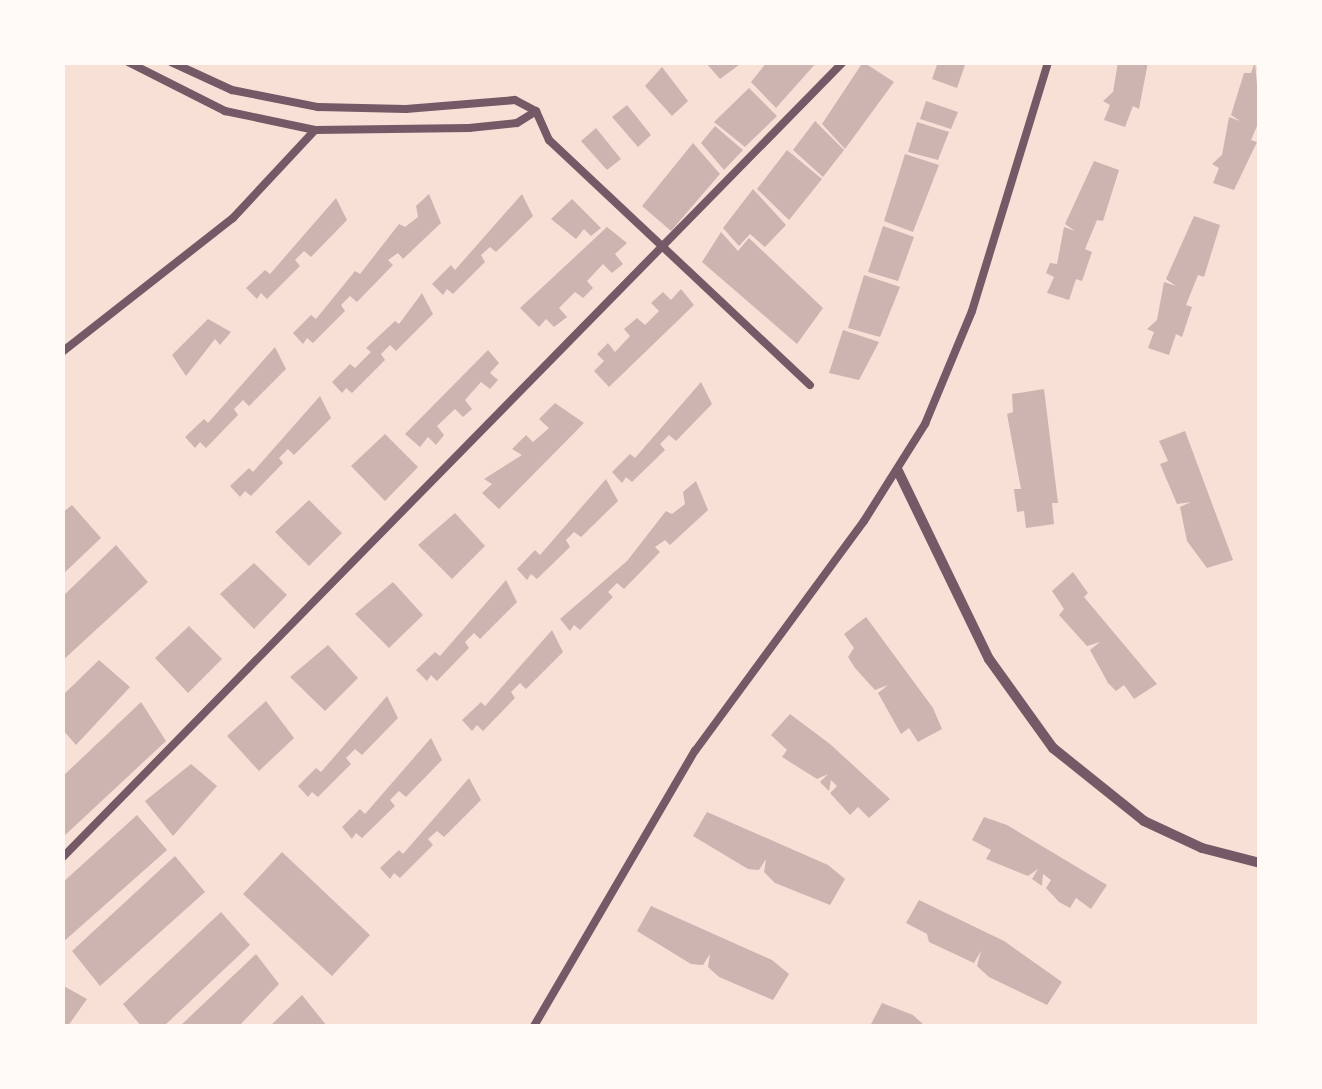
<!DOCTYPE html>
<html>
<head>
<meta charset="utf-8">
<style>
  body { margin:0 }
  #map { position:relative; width:1322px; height:1089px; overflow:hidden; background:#f7e1d7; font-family:Inter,sans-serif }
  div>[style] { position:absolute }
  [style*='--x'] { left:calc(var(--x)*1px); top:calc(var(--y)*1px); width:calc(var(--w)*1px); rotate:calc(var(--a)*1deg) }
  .building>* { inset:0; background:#ccb4b1 }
  .minor>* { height:8px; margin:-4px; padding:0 4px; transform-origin:4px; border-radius:4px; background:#755966 }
  .tertiary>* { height:10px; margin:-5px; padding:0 5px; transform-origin:5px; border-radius:5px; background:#755966 }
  span { translate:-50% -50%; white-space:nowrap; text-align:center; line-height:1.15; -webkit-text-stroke:10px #fffaf5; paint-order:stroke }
  .frame { position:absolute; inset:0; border:65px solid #fffaf5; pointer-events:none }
</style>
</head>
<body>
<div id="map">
  <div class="building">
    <div style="clip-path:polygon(705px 62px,743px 62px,720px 79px)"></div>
    <div style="clip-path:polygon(767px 62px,817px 62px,776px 108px,751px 82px)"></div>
    <div style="clip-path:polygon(863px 62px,894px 82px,845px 149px,822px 124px)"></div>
    <div style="clip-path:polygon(938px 62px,966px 62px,957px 88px,932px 79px)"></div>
    <div style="clip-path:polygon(1118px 62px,1148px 62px,1139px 109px,1133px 106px,1125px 127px,1104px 120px,1110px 105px,1103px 101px,1113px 92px)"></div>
    <div style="clip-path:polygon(1255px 62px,1260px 119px,1251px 140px,1257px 142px,1234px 190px,1213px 183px,1219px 168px,1212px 164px,1222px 155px,1229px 117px,1240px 121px,1231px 115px,1244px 73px,1251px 73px)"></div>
    <div style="clip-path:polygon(662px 67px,688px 101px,672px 116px,645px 86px)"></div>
    <div style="clip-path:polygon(749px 88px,777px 116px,745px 147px,714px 122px)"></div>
    <div style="clip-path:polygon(926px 101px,958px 112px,951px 129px,920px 119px)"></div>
    <div style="clip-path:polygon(627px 105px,651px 135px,638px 147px,612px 117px)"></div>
    <div style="clip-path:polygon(815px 121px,844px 150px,823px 177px,793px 150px)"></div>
    <div style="clip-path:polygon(917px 122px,949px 132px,938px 160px,908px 152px)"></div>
    <div style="clip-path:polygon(715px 126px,743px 150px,724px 170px,701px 143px)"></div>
    <div style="clip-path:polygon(596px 128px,621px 159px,607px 170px,581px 141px)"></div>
    <div style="clip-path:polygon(693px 143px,720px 174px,671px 231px,642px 206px)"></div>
    <div style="clip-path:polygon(787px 150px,822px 179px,789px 220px,757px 189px)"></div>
    <div style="clip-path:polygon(905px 154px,939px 165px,913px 232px,884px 221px)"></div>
    <div style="clip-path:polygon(1094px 161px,1119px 170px,1103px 221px,1097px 220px,1085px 249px,1092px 252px,1082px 281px,1076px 279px,1069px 300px,1047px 293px,1054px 277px,1046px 273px,1050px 263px,1057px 264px,1064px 227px,1075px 231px,1065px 224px)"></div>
    <div style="clip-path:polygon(753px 189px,786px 225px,765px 247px,750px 234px,739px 246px,723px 228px)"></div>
    <div style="clip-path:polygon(429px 194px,441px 223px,403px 259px,398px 253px,388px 260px,393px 265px,357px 302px,350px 296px,341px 305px,345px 311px,313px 343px,307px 338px,303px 344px,293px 333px,311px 315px,316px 319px,355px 271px,360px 274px,399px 224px,405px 227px,418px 217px,416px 206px)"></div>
    <div style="clip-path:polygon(522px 194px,533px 216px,496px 252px,490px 247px,481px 255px,485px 262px,453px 294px,447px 289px,443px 295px,432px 284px,451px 265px,455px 270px)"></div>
    <div style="clip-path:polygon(336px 198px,347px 220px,311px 257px,304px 251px,295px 260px,300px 266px,267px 299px,261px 293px,257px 299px,246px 288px,265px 270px,270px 274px)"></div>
    <div style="clip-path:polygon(572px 199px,601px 228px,591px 236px,584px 229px,576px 239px,551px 219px)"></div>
    <div style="clip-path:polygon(1194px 216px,1220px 225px,1204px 277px,1198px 275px,1186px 305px,1192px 307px,1182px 337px,1176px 334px,1169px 355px,1148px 348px,1154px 332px,1147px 329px,1157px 320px,1164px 282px,1176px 286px,1166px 279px)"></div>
    <div style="clip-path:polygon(883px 226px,914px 237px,898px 281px,868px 272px)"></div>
    <div style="clip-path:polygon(607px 227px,627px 243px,615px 254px,623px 264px,612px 273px,603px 264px,587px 281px,593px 288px,583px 298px,575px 292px,559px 308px,567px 317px,554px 327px,546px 319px,539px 327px,520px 308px)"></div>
    <div style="clip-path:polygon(721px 232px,738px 251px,749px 238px,823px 308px,797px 344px,702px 262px)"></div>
    <div style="clip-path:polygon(864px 275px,900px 287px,880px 337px,848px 328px)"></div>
    <div style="clip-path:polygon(681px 289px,694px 305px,609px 387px,594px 371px,604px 361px,597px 354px,608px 343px,615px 352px,630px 336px,624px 329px,637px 318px,645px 325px,659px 311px,651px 303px,663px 292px,671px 300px)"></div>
    <div style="clip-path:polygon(422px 293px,433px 314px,396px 351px,390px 345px,381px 354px,385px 360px,352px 393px,346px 388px,342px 393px,332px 382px,350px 364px,355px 368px,371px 352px,366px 348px,395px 321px,399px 324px)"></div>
    <div style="clip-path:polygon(208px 319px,231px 332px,220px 345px,215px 339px,186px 376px,172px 355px)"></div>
    <div style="clip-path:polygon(843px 330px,879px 342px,859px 380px,829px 373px)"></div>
    <div style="clip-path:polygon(275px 347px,286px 369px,249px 406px,243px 400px,234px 409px,238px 415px,206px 448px,200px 442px,195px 448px,185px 437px,204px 419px,208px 423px)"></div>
    <div style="clip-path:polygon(488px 350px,499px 363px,490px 373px,498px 380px,490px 389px,481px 382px,465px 400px,472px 409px,463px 417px,455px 409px,437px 426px,444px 435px,436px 445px,428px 437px,420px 447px,405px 434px)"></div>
    <div style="clip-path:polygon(701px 382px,712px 404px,676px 441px,669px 435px,660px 444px,665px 450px,632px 482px,626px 477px,622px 483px,612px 472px,630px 454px,635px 458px)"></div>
    <div style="clip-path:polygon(1044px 389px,1058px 503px,1052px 503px,1054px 524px,1026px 528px,1024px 511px,1017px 512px,1014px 489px,1021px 489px,1007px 414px,1013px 412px,1012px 394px)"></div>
    <div style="clip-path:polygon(320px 396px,331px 418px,294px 455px,288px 449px,279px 458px,283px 463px,251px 496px,245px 491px,240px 497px,230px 486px,249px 468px,253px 472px)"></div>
    <div style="clip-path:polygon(555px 403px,584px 423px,499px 509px,482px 493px,492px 484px,484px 479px,522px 455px,512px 449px,526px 435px,533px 442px,549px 428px,539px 419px)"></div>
    <div style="clip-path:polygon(1185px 431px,1233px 560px,1207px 568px,1187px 541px,1180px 507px,1191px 502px,1177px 504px,1160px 464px,1168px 461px,1159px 441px)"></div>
    <div style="clip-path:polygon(385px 434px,418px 467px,385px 501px,351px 466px)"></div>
    <div style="clip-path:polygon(606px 479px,618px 501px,581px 537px,574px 532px,566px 540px,570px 547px,537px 579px,531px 574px,527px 580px,517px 569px,535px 550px,540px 555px)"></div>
    <div style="clip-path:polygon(696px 481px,708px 510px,670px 545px,665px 540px,655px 547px,660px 552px,624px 589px,617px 583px,608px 592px,613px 597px,580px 630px,574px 625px,570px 631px,560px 619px,627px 561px,666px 511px,672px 514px,685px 504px,683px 492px)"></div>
    <div style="clip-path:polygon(309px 500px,342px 533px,309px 566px,275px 532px)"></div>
    <div style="clip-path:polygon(72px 505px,101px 538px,62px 575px,62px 513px)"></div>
    <div style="clip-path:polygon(455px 513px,485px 546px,452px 579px,418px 545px)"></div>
    <div style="clip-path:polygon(116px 545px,148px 582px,62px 661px,62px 597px)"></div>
    <div style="clip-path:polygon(254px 563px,287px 595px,254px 629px,220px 594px)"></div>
    <div style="clip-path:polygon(1073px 572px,1088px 593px,1084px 597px,1157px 684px,1134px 699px,1124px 685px,1116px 691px,1108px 683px,1090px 650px,1100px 642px,1087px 646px,1059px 615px,1064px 609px,1052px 591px)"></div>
    <div style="clip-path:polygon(506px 580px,517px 602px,480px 639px,474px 633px,465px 642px,469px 648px,437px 681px,431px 675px,427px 681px,416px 670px,435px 652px,440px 656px)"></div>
    <div style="clip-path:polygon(393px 582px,423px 615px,389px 648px,355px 614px)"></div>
    <div style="clip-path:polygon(866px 617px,933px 708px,942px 729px,918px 742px,909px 728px,901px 734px,878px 693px,888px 685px,875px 690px,855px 668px,848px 657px,854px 648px,844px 634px)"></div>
    <div style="clip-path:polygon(189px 626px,222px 659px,188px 693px,155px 658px)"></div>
    <div style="clip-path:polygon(552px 630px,563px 652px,526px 689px,520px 683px,511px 692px,515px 698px,483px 731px,477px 725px,472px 731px,462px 720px,481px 702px,485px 706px)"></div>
    <div style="clip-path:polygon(328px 645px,358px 678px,325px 711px,290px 677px)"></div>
    <div style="clip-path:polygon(99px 660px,130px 687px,76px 745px,62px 729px,62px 696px)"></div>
    <div style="clip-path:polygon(387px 696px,398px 718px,362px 755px,355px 749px,346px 758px,351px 764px,318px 797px,312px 792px,308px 797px,298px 786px,316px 768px,321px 772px)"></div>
    <div style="clip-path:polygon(266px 701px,294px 738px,259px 771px,227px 736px)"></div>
    <div style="clip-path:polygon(141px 702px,166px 741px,62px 838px,62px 777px)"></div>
    <div style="clip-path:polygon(790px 714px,830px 744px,890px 799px,869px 818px,858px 807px,850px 815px,830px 793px,837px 786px,831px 780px,829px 791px,820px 782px,828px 774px,817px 779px,782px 757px,787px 750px,771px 735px)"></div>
    <div style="clip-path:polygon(431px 738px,442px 760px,406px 797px,399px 791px,390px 800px,395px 806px,362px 838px,356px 833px,352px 839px,342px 827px,360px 809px,365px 814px)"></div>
    <div style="clip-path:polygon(191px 764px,217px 786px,173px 836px,145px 801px)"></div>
    <div style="clip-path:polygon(469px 778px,481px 800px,444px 837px,437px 831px,428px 839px,433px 845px,400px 878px,394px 873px,390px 879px,380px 868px,399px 850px,403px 854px)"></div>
    <div style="clip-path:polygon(707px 812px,828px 865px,845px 879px,830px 905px,775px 883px,764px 872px,766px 859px,759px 870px,748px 869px,693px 836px)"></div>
    <div style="clip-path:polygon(137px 815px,167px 850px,62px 943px,62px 883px)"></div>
    <div style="clip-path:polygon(984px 817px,1007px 825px,1107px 885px,1091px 909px,1076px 898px,1070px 908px,1059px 902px,1046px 888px,1051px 880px,1043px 874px,1042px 886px,1032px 879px,1038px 869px,1028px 876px,986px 859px,991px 850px,972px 840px)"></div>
    <div style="clip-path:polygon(282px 852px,370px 935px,332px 976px,243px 894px)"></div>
    <div style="clip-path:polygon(175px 856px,205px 892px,100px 986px,72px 951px)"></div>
    <div style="clip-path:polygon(919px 900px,1004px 941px,1062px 982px,1047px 1005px,989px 977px,977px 966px,981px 951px,974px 963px,929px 942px,927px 934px,906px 923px)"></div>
    <div style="clip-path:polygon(651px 906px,772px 960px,789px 974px,773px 1000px,719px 977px,708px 967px,710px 954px,703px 965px,691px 964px,637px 931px)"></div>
    <div style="clip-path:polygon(221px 912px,250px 945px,164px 1026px,141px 1026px,123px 1004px)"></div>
    <div style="clip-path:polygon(256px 954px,279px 984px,239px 1026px,180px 1026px)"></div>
    <div style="clip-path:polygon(62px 985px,87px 999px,68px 1026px,62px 1026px)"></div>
    <div style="clip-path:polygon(302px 995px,327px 1026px,270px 1026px)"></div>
    <div style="clip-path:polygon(882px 1003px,913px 1015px,925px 1026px,870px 1026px)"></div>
  </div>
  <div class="minor">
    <div style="--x:128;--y:62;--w:109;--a:26.8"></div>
    <div style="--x:225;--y:111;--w:92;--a:11.9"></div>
    <div style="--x:315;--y:130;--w:154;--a:-0.7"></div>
    <div style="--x:469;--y:128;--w:48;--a:-5.9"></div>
    <div style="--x:517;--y:123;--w:22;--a:-32"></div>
    <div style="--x:171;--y:62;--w:67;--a:24.7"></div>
    <div style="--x:232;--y:90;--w:88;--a:11.2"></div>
    <div style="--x:318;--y:107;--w:88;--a:1.3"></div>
    <div style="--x:406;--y:109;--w:109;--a:-4.7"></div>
    <div style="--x:515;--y:100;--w:24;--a:28"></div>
    <div style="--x:536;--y:111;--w:32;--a:66"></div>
    <div style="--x:549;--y:140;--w:358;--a:43.2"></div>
    <div style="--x:62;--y:352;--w:217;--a:-38.1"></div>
    <div style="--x:233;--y:218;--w:120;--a:-47"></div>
    <div style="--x:62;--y:858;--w:1115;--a:-45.54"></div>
    <div style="--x:534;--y:1026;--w:319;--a:-59.7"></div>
    <div style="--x:695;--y:751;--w:285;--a:-53.7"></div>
    <div style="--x:864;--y:521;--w:115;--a:-57.8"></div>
    <div style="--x:925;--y:424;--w:122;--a:-67.4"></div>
    <div style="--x:972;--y:311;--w:260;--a:-73"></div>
  </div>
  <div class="tertiary">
    <div style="--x:898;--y:471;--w:209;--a:64.2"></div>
    <div style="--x:989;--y:659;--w:110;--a:54.3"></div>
    <div style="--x:1053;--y:748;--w:117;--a:38.7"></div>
    <div style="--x:1144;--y:821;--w:64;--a:25"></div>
    <div style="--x:1202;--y:848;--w:60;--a:14.5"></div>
  </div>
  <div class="frame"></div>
</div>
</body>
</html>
